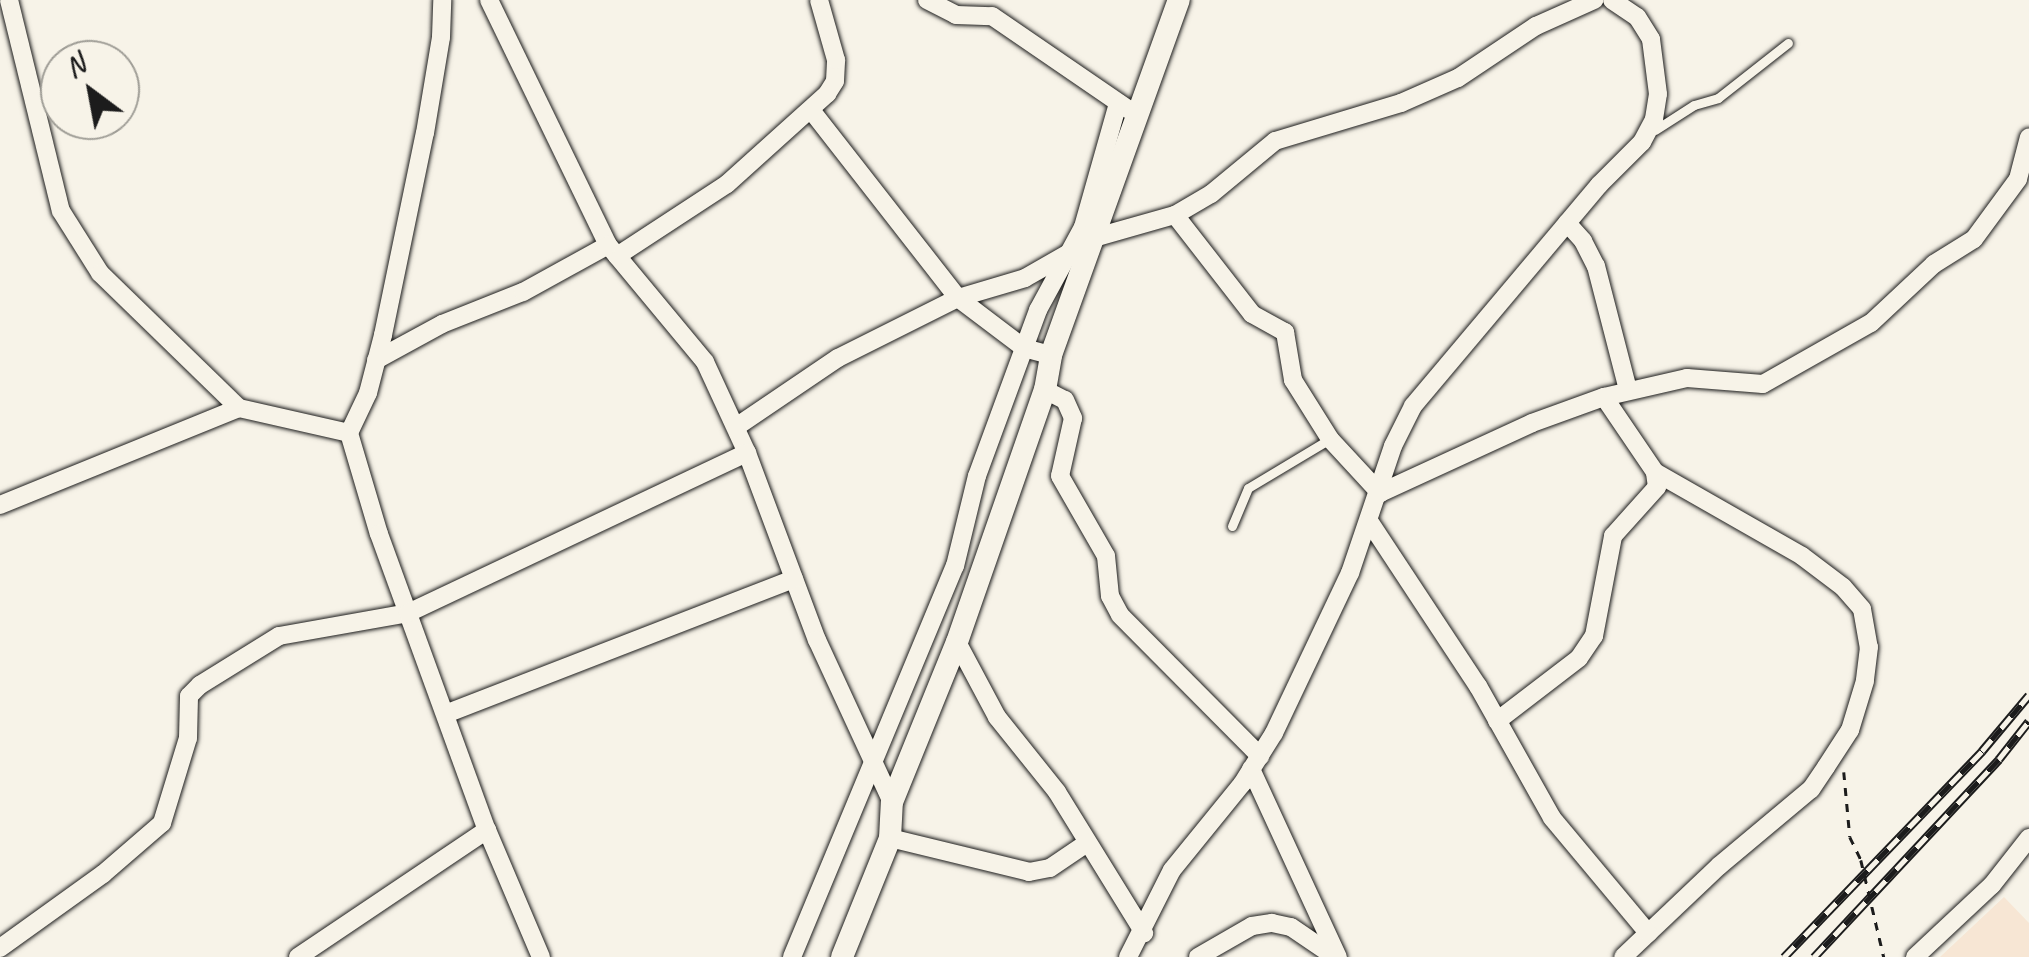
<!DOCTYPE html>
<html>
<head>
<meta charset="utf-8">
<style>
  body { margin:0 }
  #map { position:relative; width:2029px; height:957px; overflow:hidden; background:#f7f3e8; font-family:Caveat,sans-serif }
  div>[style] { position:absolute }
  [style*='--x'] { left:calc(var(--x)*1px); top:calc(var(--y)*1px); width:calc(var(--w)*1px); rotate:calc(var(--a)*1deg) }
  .built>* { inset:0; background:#f7e6d4 }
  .path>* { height:2.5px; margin-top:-1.25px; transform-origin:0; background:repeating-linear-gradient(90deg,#1c1c1c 0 8px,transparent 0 16px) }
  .roads { filter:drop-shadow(0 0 2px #1c1c1c) drop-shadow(0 0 2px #1c1c1c) }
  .service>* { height:9px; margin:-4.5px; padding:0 4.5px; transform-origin:4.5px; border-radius:4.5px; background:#f7f3e8 }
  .minor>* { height:18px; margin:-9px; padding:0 9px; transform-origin:9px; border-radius:9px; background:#f7f3e8 }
  .tertiary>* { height:22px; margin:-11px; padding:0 11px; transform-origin:11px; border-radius:11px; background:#f7f3e8 }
  .rail>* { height:9px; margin-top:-4.5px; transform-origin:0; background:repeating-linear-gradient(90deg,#f7f3e8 0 15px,#1c1c1c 0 30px); box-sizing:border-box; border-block:2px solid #1c1c1c }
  span { translate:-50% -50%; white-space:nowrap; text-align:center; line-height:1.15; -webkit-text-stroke:10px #f7f3e8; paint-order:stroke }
  .north { position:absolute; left:40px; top:40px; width:100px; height:100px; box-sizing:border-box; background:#f7f3e8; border:2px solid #9f9d96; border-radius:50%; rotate:328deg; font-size:28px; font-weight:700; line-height:40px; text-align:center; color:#1c1c1c }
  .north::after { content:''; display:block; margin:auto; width:35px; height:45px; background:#1c1c1c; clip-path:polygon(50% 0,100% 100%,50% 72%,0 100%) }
</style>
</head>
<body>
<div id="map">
  <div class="built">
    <div style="clip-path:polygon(2004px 897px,2029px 923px,2029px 957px,1940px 957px)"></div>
  </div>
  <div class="path">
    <div style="--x:1844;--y:772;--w:65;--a:84.7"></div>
    <div style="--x:1850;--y:837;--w:25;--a:64"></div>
    <div style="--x:1861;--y:860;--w:100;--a:76.7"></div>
  </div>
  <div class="roads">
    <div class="service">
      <div style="--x:1655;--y:130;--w:46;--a:-32.7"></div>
      <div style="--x:1694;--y:105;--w:25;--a:-16"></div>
      <div style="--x:1718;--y:98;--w:89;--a:-38.2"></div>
      <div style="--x:1232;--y:526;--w:41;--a:-67.2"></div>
      <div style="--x:1248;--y:488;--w:96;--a:-30.9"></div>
    </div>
    <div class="minor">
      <div style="--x:9;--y:0;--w:217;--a:76.2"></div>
      <div style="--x:61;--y:211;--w:73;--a:57.8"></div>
      <div style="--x:100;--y:273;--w:194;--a:44.2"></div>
      <div style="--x:239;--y:408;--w:113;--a:12.8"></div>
      <div style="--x:349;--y:433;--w:105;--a:73.5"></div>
      <div style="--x:379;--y:534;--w:315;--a:70"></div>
      <div style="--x:487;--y:830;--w:138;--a:67"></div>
      <div style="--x:489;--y:0;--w:272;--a:64.1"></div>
      <div style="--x:608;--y:245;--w:152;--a:50.3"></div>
      <div style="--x:705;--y:362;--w:100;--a:65.2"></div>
      <div style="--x:747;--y:453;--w:200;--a:69.5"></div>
      <div style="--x:817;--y:640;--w:179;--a:65.2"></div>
      <div style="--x:927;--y:0;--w:33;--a:27"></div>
      <div style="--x:956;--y:15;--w:36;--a:2"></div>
      <div style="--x:992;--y:16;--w:165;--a:34.4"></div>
      <div style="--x:811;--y:110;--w:239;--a:52"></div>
      <div style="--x:958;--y:298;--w:83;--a:37.1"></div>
      <div style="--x:1024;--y:348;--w:28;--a:15"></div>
      <div style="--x:1175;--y:215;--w:125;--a:52.1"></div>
      <div style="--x:1252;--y:314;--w:38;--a:29"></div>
      <div style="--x:1285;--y:332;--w:49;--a:80.5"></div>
      <div style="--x:1293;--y:380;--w:70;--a:57.9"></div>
      <div style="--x:1330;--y:439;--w:74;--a:47.2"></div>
      <div style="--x:1380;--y:493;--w:167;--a:-24.7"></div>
      <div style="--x:1532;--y:423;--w:77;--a:-19.9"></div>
      <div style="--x:1604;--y:397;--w:91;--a:55.8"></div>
      <div style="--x:1655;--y:472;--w:169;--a:29.7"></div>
      <div style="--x:1802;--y:556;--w:51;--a:37.1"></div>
      <div style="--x:1843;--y:587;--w:29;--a:49"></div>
      <div style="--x:1862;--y:609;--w:39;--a:80"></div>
      <div style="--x:1869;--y:647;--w:34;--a:97"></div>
      <div style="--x:1865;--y:681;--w:51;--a:107"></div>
      <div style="--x:1850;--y:730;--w:44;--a:123"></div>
      <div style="--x:1826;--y:767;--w:27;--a:124"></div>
      <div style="--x:1811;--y:789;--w:120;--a:140.1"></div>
      <div style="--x:1719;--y:866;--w:132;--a:136.5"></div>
      <div style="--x:1567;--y:223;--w:24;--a:48"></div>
      <div style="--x:1583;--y:241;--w:28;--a:63"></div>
      <div style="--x:1596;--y:266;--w:128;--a:75.5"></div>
      <div style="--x:617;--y:256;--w:131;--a:-33.2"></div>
      <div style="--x:727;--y:184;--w:135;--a:-42"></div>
      <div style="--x:827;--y:94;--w:15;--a:-58"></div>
      <div style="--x:835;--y:81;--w:21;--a:-87"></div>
      <div style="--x:836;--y:60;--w:62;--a:-105.8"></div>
      <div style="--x:376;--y:360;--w:75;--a:-28.6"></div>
      <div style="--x:442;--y:324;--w:87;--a:-21.6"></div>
      <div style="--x:523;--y:292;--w:97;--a:-28.9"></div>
      <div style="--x:1045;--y:390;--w:22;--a:27"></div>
      <div style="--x:1065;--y:400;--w:20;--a:66"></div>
      <div style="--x:1073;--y:418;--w:59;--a:102.6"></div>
      <div style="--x:1060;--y:476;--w:92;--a:60.1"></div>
      <div style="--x:1106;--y:556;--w:40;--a:84.3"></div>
      <div style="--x:1110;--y:596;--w:21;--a:62"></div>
      <div style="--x:1120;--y:615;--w:199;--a:45.2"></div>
      <div style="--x:1604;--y:397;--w:85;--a:-12.9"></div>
      <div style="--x:1687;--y:378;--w:76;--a:4.5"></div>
      <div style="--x:1763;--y:384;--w:124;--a:-29.5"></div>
      <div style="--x:1871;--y:323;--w:86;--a:-43.1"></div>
      <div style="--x:1934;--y:264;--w:47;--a:-32"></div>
      <div style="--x:1974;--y:239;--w:74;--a:-53.7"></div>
      <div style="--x:2018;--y:179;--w:43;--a:-75.3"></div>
      <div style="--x:736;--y:427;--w:123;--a:-34.1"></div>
      <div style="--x:838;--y:358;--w:134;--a:-26.6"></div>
      <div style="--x:958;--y:298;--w:70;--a:-16.6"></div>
      <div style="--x:1025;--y:278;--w:83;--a:-29.7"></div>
      <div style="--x:1097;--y:237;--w:81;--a:-15.8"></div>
      <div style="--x:1175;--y:215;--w:42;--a:-30.3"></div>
      <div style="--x:1211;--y:194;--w:83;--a:-39.6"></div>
      <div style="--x:1275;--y:141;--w:132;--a:-16.8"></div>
      <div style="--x:1401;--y:103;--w:62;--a:-23.7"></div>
      <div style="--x:1458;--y:78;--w:94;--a:-33.7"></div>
      <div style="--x:1536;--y:26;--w:64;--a:-24.1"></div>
      <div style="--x:349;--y:433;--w:44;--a:-64.6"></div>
      <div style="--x:368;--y:393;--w:60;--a:-75.5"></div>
      <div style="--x:383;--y:335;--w:206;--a:-78.3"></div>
      <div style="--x:425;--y:133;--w:97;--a:-80.5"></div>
      <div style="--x:441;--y:37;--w:37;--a:-88"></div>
      <div style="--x:0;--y:505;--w:258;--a:-22.1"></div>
      <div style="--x:1369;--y:521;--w:198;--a:56.6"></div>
      <div style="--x:1478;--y:686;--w:151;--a:60.7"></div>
      <div style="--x:1552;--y:818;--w:150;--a:50.1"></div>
      <div style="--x:957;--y:642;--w:85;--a:61.9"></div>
      <div style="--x:997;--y:717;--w:96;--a:51.3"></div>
      <div style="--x:1057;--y:792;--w:166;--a:58.3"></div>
      <div style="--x:448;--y:713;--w:371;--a:-21.2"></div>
      <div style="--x:1497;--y:721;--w:103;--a:-37.5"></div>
      <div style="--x:1579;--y:658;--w:27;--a:-56"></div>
      <div style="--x:1594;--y:636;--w:102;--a:-79.2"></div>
      <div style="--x:1613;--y:536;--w:66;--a:-48.1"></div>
      <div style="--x:1657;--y:487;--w:15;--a:-98"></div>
      <div style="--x:1251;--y:769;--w:207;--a:65.2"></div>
      <div style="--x:890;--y:838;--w:143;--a:13.7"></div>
      <div style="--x:1029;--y:872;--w:21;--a:-11"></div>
      <div style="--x:1050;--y:868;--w:45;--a:-34"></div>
      <div style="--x:0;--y:948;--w:127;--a:-35.7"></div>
      <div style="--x:103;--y:874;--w:78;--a:-40.8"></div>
      <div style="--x:162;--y:823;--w:89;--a:-73"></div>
      <div style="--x:188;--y:738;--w:42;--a:-88.6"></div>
      <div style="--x:189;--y:696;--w:16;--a:-45"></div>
      <div style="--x:200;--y:685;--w:93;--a:-31.8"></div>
      <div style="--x:279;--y:636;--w:131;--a:-10.1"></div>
      <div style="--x:408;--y:613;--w:375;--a:-25.3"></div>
      <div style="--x:298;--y:957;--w:228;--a:-33.9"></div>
      <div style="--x:792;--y:957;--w:424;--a:-67.4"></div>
      <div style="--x:955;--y:566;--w:93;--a:-76.3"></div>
      <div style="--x:977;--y:476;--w:177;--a:-69.8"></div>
      <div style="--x:1038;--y:310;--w:94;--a:-61.5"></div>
      <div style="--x:1083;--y:227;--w:129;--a:-74.2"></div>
      <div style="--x:1128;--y:957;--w:97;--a:-63.2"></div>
      <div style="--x:1172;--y:870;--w:111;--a:-50.9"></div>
      <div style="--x:1242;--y:784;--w:60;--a:-57.9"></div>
      <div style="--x:1274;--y:733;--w:177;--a:-64.6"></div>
      <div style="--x:1350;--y:573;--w:134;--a:-71.3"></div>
      <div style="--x:1393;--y:446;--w:45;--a:-63.4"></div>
      <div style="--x:1413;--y:406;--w:289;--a:-49.9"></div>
      <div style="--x:1599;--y:185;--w:61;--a:-45"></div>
      <div style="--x:1642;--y:142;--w:26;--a:-62"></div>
      <div style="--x:1654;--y:119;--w:25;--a:-81"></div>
      <div style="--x:1658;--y:94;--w:55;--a:-97.3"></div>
      <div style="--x:1651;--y:39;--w:26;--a:-122"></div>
      <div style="--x:1637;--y:17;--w:30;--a:-146"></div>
      <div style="--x:1198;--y:957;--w:62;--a:-29.9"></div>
      <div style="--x:1252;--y:926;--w:20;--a:-9"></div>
      <div style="--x:1272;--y:923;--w:19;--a:12"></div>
      <div style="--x:1291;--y:927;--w:53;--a:34.3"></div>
      <div style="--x:1915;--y:957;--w:105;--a:-43.1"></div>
      <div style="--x:1992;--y:885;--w:60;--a:-51.8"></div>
    </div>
    <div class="tertiary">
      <div style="--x:842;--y:957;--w:128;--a:-68"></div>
      <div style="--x:890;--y:838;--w:36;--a:-87"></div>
      <div style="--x:892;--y:802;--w:173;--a:-67.9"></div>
      <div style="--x:957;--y:642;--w:267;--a:-70.8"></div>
      <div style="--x:1045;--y:390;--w:36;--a:-80"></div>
      <div style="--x:1051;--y:355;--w:377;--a:-70.2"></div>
    </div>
  </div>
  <div class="rail">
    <div style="--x:1784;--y:957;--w:286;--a:-46.1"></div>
    <div style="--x:1982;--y:751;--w:73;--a:-50"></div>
    <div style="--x:1814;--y:957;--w:271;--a:-46.9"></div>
    <div style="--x:1999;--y:759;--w:48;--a:-51.7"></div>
  </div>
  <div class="north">N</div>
</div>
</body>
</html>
